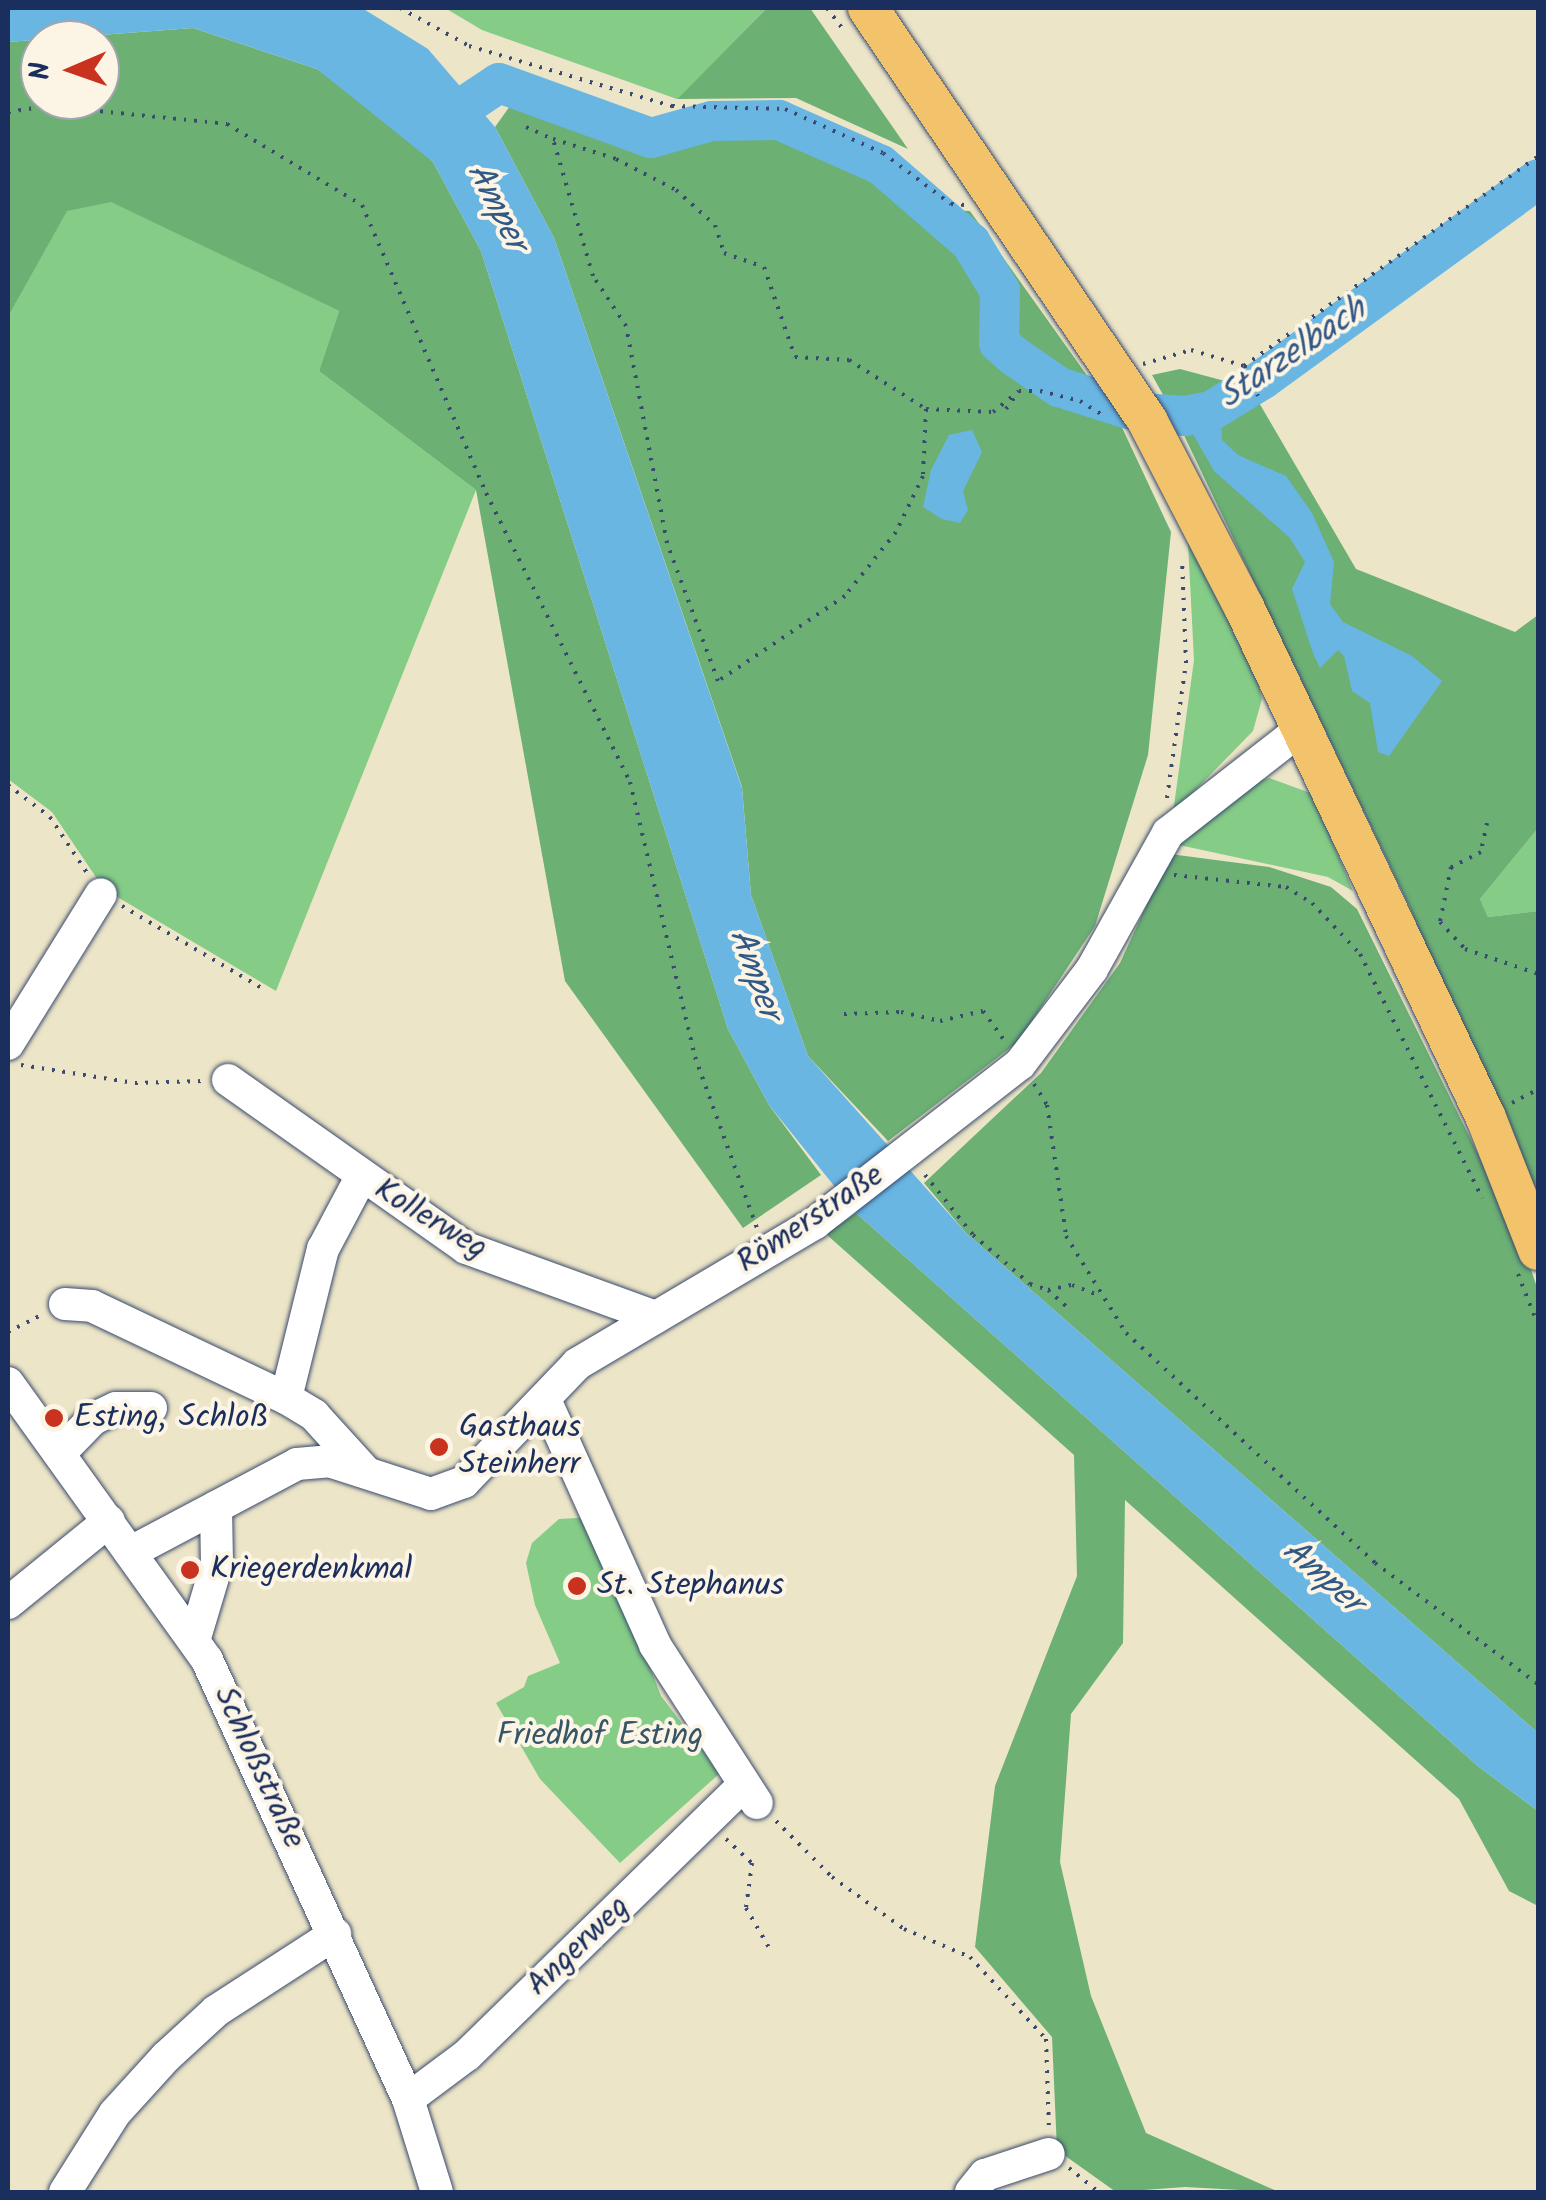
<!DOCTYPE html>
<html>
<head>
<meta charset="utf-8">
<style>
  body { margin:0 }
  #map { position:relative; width:1546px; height:2200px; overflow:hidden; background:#ece5c7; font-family:Kalam,sans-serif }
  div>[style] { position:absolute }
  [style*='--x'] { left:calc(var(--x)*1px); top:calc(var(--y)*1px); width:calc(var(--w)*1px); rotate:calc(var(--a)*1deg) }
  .green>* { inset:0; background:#85cc87 }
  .forest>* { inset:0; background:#6cb074 }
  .water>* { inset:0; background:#69b6e3 }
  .river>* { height:40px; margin:-20px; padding:0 20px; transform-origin:20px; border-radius:20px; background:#69b6e3 }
  .path>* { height:4px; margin-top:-2px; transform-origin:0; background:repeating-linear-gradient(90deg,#3a4a6e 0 2.5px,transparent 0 10.5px) }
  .roads { filter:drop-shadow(0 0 2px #3a4a6e) drop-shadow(0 0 2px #3a4a6e) }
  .minor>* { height:32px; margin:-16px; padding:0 16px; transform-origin:16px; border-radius:16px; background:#fff }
  .major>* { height:40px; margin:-20px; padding:0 20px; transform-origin:20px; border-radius:20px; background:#f2c36a }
  .dots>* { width:28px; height:28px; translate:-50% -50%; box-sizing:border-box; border:5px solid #fcf5e5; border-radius:50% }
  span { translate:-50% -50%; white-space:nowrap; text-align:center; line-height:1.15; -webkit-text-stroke:8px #fcf5e5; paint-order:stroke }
  .street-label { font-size:32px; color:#1b2f5e }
  .poi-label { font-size:32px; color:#1b2f5e }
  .left { translate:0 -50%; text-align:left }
  .park-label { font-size:32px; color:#365668 }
  .water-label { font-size:35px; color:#325886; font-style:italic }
  .frame { position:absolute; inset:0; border:10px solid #1b2f5e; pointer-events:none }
  .north { position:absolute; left:20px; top:20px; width:100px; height:100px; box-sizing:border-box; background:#fcf5e5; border:2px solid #a2a6af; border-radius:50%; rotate:268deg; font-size:28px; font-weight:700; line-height:40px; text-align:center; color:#1b2f5e }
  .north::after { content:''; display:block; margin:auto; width:35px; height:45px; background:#c8321e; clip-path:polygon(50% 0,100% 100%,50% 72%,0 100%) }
</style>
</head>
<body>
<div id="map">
  <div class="green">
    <div style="clip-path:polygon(445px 8px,767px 8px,677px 99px,482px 30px)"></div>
    <div style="clip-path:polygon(111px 201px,339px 311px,319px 371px,476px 490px,276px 991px,104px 889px,52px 812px,8px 779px,8px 317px,67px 210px)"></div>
    <div style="clip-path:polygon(1187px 523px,1254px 667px,1262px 699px,1253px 731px,1173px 813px,1194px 660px)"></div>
    <div style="clip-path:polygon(1269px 778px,1313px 794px,1353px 891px,1328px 877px,1179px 845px,1242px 786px)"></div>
    <div style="clip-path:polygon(1538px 828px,1538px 911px,1488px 917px,1480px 899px)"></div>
    <div style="clip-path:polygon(592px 1517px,661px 1696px,720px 1773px,620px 1863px,540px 1779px,496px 1703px,524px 1687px,528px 1676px,560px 1663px,535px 1605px,526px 1563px,532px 1543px,559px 1519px)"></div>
  </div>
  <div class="forest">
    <div style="clip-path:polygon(767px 8px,810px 8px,908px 149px,796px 98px,677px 99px)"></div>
    <div style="clip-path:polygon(evenodd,193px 28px,317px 69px,386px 119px,433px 162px,481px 251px,728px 1029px,769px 1105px,821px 1175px,743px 1228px,565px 981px,476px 490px,319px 371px,339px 311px,111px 202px,67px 211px,8px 317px,8px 42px,193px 28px,40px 40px,100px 40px,100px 100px,40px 100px,40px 40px)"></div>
    <div style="clip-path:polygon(510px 106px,650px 151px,718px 137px,779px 135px,877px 172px,946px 210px,970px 211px,1118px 419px,1171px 532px,1148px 755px,1095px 926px,1018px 1042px,888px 1141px,808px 1056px,751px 895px,742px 787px,554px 238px,495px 127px)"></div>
    <div style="clip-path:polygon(1180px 369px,1236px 384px,1171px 409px,1152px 375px)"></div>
    <div style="clip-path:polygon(1254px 394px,1356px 569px,1515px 632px,1538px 615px,1538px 828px,1480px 899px,1488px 917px,1538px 911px,1538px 1206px,1409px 906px,1181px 429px)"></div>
    <div style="clip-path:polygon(1170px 854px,1269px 867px,1331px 887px,1357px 909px,1521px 1241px,1538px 1290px,1538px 1733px,966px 1233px,924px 1183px,1041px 1073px,1120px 963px)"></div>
    <div style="clip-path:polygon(856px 1213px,1479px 1767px,1538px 1811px,1538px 1906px,1509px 1891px,1459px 1799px,1125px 1500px,1123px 1643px,1071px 1714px,1060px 1862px,1091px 1996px,1146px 2133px,1279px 2192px,1185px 2187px,1116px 2192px,1057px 2150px,1052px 2037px,975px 1947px,995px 1786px,1077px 1576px,1074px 1455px,826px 1234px)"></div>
  </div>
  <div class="water">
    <div style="clip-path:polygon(8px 8px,362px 8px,428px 49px,495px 127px,554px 238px,742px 788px,751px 895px,808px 1056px,966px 1233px,1538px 1733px,1538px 1811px,1479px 1767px,856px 1213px,769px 1105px,728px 1029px,481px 251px,433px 162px,317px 69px,193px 28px,8px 42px)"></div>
    <div style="clip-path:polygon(1242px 384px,1249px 393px,1221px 419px,1222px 440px,1238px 455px,1286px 476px,1312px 513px,1334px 562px,1330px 604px,1343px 622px,1412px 656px,1442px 681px,1389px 756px,1378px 752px,1370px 703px,1352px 691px,1344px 656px,1338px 650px,1320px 668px,1313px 653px,1292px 589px,1305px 562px,1290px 538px,1214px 471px,1180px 411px)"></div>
    <div style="clip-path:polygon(972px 430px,982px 452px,963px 491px,968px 510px,960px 523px,942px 519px,923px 507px,931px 470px,949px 435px)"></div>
  </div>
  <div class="river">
    <div style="--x:448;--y:117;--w:61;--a:-33.7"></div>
    <div style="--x:499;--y:83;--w:162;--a:19.9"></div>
    <div style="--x:651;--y:138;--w:63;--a:-15.6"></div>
    <div style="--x:712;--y:121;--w:67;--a:-0.9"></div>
    <div style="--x:779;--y:120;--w:111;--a:23.8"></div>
    <div style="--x:881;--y:165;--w:119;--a:40.9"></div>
    <div style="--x:971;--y:243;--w:56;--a:58.9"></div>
    <div style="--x:1000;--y:291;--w:52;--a:91.1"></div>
    <div style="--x:999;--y:343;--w:20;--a:41"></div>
    <div style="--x:1014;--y:356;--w:55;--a:34.6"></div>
    <div style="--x:1059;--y:387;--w:86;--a:17.6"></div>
    <div style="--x:1141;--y:413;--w:44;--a:3.9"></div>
    <div style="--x:1185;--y:416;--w:26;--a:-11"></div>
    <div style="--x:1211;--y:411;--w:61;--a:-31.6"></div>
    <div style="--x:1263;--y:379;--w:340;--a:-36"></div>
  </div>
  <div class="path">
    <div style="--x:400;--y:8;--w:79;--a:28.8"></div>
    <div style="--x:469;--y:46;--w:212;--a:16.5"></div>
    <div style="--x:672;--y:106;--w:113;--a:1.5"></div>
    <div style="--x:785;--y:109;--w:107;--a:24.2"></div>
    <div style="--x:883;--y:153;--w:85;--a:36.9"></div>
    <div style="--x:951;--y:204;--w:14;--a:4"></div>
    <div style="--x:827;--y:8;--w:25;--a:53"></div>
    <div style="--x:8;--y:112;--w:40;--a:-8.5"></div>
    <div style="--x:48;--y:106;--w:180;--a:5.7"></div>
    <div style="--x:227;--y:124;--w:157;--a:31"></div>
    <div style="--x:362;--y:205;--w:314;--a:66.7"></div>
    <div style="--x:486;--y:493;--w:323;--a:63.5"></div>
    <div style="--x:630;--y:782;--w:283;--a:76.7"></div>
    <div style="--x:695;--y:1057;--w:182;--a:70.1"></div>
    <div style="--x:526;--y:127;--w:30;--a:24"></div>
    <div style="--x:1143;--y:364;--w:50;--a:-16.3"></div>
    <div style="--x:1191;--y:350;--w:55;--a:16.8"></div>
    <div style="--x:1244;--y:366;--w:361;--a:-35.5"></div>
    <div style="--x:1244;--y:366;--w:33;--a:65"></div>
    <div style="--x:926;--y:409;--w:67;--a:92.6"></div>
    <div style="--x:923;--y:476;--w:62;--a:115.7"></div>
    <div style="--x:896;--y:532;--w:82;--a:128.6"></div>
    <div style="--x:845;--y:596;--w:153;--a:146.2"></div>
    <div style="--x:718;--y:681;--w:147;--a:-110.3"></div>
    <div style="--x:667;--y:543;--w:221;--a:-100.7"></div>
    <div style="--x:626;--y:326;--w:60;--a:-123.4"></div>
    <div style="--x:593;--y:276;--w:143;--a:-106.3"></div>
    <div style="--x:553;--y:139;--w:66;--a:17.6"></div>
    <div style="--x:616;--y:159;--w:68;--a:27.3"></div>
    <div style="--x:676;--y:190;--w:52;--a:41.9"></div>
    <div style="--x:715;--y:225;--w:29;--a:72"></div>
    <div style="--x:724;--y:253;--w:42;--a:19.3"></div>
    <div style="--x:764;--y:267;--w:95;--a:71"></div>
    <div style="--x:795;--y:357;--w:54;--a:3.2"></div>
    <div style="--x:849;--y:360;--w:91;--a:32.5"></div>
    <div style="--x:926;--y:409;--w:67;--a:2.6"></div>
    <div style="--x:993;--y:412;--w:33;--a:-39"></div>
    <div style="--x:1006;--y:409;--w:22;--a:-54"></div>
    <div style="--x:1019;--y:391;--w:21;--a:0"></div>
    <div style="--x:1040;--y:391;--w:41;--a:14"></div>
    <div style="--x:1080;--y:401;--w:31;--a:32"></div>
    <div style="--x:8;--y:785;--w:53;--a:37.3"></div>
    <div style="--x:50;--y:817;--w:67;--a:56.5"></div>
    <div style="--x:1167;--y:798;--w:136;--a:-82"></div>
    <div style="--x:1186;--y:663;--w:104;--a:-92.2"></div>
    <div style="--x:1487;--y:823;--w:30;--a:102"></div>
    <div style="--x:1481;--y:852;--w:34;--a:153"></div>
    <div style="--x:1451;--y:867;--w:56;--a:101.3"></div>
    <div style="--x:1440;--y:922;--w:37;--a:47"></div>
    <div style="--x:1465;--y:949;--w:77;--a:18.9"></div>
    <div style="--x:1174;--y:875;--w:113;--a:6.1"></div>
    <div style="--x:1286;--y:887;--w:31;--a:32"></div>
    <div style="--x:1312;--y:903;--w:70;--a:46.7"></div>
    <div style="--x:1360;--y:954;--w:273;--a:63.4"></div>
    <div style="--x:122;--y:906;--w:162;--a:30.4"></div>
    <div style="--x:844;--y:1014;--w:57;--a:-2"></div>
    <div style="--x:901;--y:1012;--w:40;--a:13"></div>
    <div style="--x:940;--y:1021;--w:44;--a:-13.1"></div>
    <div style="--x:983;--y:1011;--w:34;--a:54"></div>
    <div style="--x:21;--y:1065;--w:115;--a:9"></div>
    <div style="--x:135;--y:1083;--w:69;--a:-1.7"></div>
    <div style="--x:1034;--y:1084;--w:25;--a:58"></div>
    <div style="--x:1047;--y:1105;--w:132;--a:81.7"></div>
    <div style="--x:1066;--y:1236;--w:114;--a:58.3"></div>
    <div style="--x:1126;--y:1333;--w:339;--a:42.7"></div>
    <div style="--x:1375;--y:1563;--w:203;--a:36.6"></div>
    <div style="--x:1512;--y:1103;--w:30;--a:-28"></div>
    <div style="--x:925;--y:1175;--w:77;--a:51.3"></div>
    <div style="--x:973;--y:1235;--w:75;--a:40.7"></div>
    <div style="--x:1030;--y:1284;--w:19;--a:18"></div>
    <div style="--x:1048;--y:1290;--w:25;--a:-12"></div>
    <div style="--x:1072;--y:1285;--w:28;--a:21"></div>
    <div style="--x:1518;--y:1274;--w:49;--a:68.6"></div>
    <div style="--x:1048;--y:1290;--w:24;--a:42"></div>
    <div style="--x:8;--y:1332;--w:39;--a:-27"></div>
    <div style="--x:776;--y:1821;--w:79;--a:45"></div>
    <div style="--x:832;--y:1877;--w:89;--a:35.8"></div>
    <div style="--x:904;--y:1929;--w:72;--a:23"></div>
    <div style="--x:970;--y:1957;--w:112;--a:47.2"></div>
    <div style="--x:1046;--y:2039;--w:89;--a:88.1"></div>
    <div style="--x:726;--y:1839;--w:35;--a:43"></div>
    <div style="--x:752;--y:1863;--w:45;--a:97.6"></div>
    <div style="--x:746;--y:1908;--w:50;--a:59.8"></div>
    <div style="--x:1069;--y:2168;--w:38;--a:39"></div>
  </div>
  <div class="roads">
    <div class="minor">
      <div style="--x:8;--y:1044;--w:176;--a:-58.2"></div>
      <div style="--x:228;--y:1080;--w:291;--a:35.2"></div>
      <div style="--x:466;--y:1248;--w:202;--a:20"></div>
      <div style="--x:65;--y:1304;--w:27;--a:4"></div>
      <div style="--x:92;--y:1306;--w:215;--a:25.4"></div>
      <div style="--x:286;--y:1398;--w:33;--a:31"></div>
      <div style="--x:314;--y:1415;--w:76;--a:47.7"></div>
      <div style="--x:8;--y:1383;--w:341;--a:54.3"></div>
      <div style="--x:207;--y:1660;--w:483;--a:65.4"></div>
      <div style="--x:408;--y:2099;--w:97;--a:72.7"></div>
      <div style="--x:286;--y:1398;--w:154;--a:-76.1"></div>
      <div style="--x:323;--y:1249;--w:79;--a:-62.1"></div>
      <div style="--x:546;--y:1402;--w:266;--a:65.8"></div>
      <div style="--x:655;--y:1645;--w:188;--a:57.2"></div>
      <div style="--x:60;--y:1453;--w:47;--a:-45.9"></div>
      <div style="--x:93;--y:1419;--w:25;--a:-26"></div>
      <div style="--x:116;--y:1408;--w:35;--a:0"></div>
      <div style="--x:133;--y:1551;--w:186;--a:-27.9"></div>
      <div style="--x:297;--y:1464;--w:32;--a:-5"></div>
      <div style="--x:329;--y:1461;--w:107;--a:17.9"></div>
      <div style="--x:431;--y:1494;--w:35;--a:-20"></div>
      <div style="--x:464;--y:1482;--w:163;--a:-46.2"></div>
      <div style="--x:577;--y:1364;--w:277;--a:-30.6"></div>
      <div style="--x:815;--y:1223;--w:259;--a:-37.8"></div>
      <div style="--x:1020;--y:1064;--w:119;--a:-52.8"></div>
      <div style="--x:1092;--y:969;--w:156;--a:-60.8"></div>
      <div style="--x:1168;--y:833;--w:169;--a:-38"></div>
      <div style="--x:8;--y:1603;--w:130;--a:-39.1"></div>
      <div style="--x:194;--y:1641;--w:80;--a:-73.4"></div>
      <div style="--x:217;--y:1564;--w:57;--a:-91"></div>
      <div style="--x:408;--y:2099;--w:74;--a:-36.7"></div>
      <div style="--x:467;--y:2055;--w:384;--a:-44.3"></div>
      <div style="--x:65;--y:2192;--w:93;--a:-57.7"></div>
      <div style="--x:115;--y:2113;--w:76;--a:-47.7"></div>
      <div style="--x:166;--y:2057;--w:68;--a:-42.6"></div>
      <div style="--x:216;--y:2011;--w:142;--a:-32.9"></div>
      <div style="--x:971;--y:2192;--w:22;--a:-51"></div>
      <div style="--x:985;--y:2175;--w:67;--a:-18.2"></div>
    </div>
    <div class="major">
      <div style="--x:868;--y:8;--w:500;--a:55.9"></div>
      <div style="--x:1148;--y:422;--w:208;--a:62.6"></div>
      <div style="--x:1244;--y:607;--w:565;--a:64.66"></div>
      <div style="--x:1486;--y:1118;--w:142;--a:68.5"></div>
    </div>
  </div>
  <div class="dots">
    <div style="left:54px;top:1418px;background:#c8321e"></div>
    <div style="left:439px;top:1447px;background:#c8321e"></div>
    <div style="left:190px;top:1570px;background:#c8321e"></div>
    <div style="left:577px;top:1586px;background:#c8321e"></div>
  </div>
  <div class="street-label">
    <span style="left:430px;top:1220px;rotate:31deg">Kollerweg</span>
    <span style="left:811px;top:1220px;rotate:-34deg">Römerstraße</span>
    <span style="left:258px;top:1768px;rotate:65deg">Schloßstraße</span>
    <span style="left:579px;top:1947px;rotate:-44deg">Angerweg</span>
  </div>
  <div class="poi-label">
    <span class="left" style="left:74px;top:1418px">Esting, Schloß</span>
    <span class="left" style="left:459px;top:1447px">Gasthaus<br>Steinherr</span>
    <span class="left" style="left:210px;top:1570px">Kriegerdenkmal</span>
    <span class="left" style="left:597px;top:1586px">St. Stephanus</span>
  </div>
  <div class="park-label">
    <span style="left:600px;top:1736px">Friedhof Esting</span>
  </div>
  <div class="water-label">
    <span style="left:496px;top:207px;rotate:63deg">Amper</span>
    <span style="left:1293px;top:354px;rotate:-34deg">Starzelbach</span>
    <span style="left:754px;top:974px;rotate:70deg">Amper</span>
    <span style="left:1322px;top:1577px;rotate:41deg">Amper</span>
  </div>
  <div class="frame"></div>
  <div class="north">N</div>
</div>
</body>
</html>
